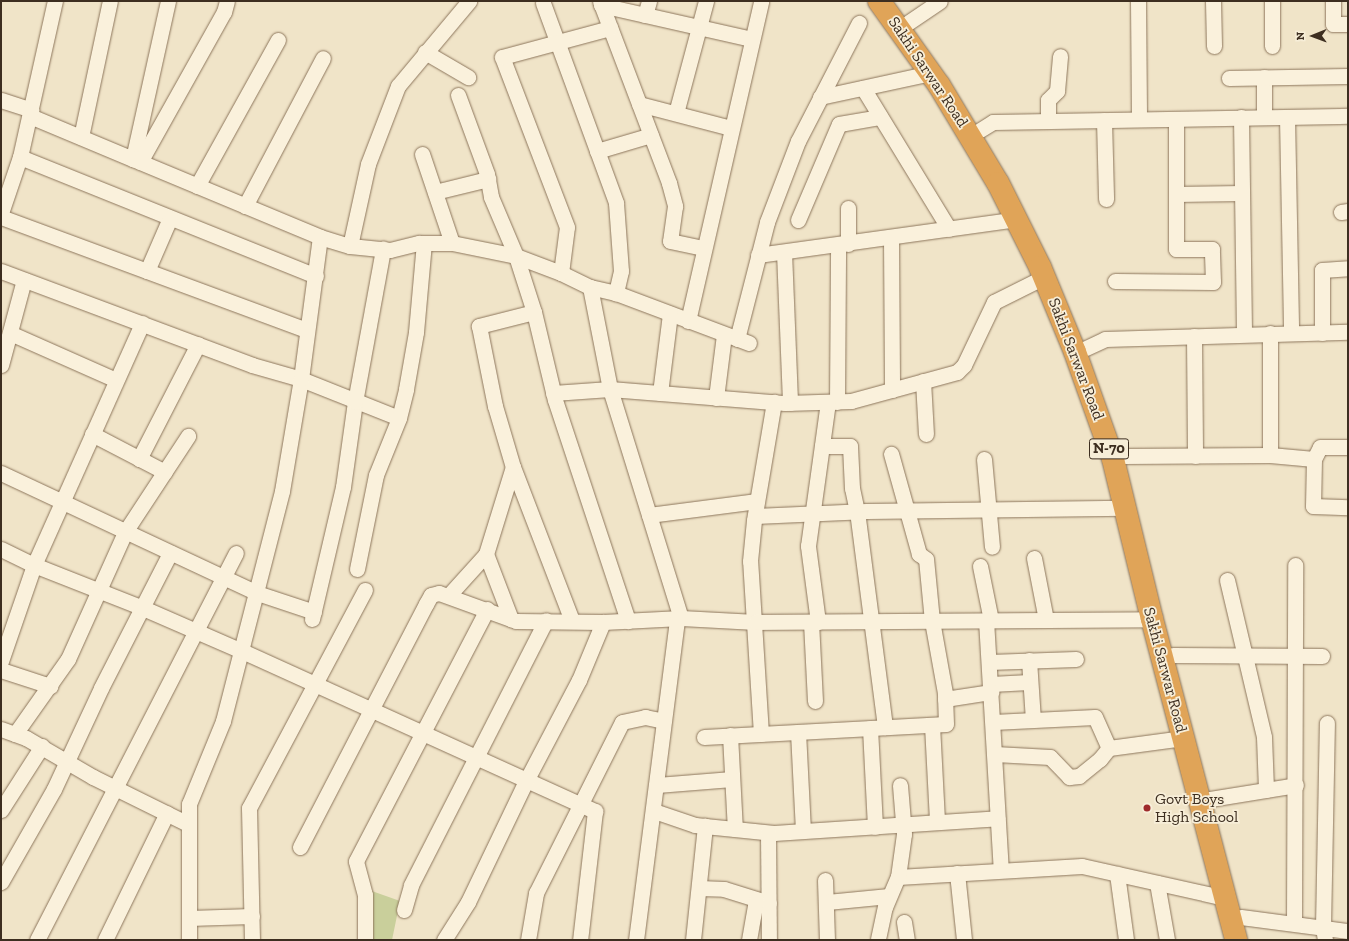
<!DOCTYPE html>
<html>
<head>
<meta charset="utf-8">
<style>
  body { margin:0 }
  #map { position:relative; width:1349px; height:941px; overflow:hidden; background:#f0e4c8; font-family:"Zilla Slab",serif }
  div>[style] { position:absolute }
  [style*='--x'] { left:calc(var(--x)*1px); top:calc(var(--y)*1px); width:calc(var(--w)*1px); rotate:calc(var(--a)*1deg) }
  .green>* { inset:0; background:#c9cf9b }
  .roads { filter:drop-shadow(0 0 1px #8d765c) drop-shadow(0 0 1px #8d765c) }
  .minor>* { height:15px; margin:-7.5px; padding:0 7.5px; transform-origin:7.5px; border-radius:7.5px; background:#faf1dc }
  .highway>* { height:22px; margin:-11px; padding:0 11px; transform-origin:11px; border-radius:11px; background:#e0a458 }
  .dots>* { width:11px; height:11px; translate:-50% -50%; box-sizing:border-box; border:2px solid #f7eed8; border-radius:50% }
  span { translate:-50% -50%; white-space:nowrap; text-align:center; line-height:1.15; -webkit-text-stroke:3.5px #f7eed8; paint-order:stroke }
  .shield-label span { padding:1px 3px; background:#f7eed8; border:1px solid; border-radius:3px; -webkit-text-stroke-width:0 }
  .shield-label { font-size:15px; color:#3d2e20; font-weight:700 }
  .street-label { font-size:16px; color:#3d2e20 }
  .poi-label { font-size:16px; color:#3d2e20 }
  .left { translate:0 -50%; text-align:left }
  .frame { position:absolute; inset:0; border:2px solid #3d2e20; pointer-events:none }
  .north { position:absolute; left:1293px; top:16px; width:40px; height:40px; -webkit-text-stroke:3px #f7eed8; paint-order:stroke; rotate:269deg; font-size:11px; font-weight:700; line-height:16px; text-align:center; color:#3d2e20 }
  .north::after { content:''; display:block; margin:auto; width:14px; height:18px; background:#3d2e20; clip-path:polygon(50% 0,100% 100%,50% 72%,0 100%) }
</style>
</head>
<body>
<div id="map">
  <div class="green">
    <div style="clip-path:polygon(369px 890px,400px 901px,392px 940px,369px 940px)"></div>
  </div>
  <div class="roads">
    <div class="minor">
      <div style="--x:168;--y:1;--w:162;--a:102.5"></div>
      <div style="--x:133;--y:159;--w:203;--a:22.6"></div>
      <div style="--x:320;--y:237;--w:31;--a:17"></div>
      <div style="--x:350;--y:246;--w:40;--a:5.7"></div>
      <div style="--x:390;--y:250;--w:30;--a:-14"></div>
      <div style="--x:419;--y:243;--w:33;--a:0"></div>
      <div style="--x:452;--y:243;--w:65;--a:11.5"></div>
      <div style="--x:516;--y:256;--w:48;--a:20.7"></div>
      <div style="--x:561;--y:273;--w:32;--a:26"></div>
      <div style="--x:590;--y:287;--w:27;--a:13"></div>
      <div style="--x:616;--y:293;--w:142;--a:20.6"></div>
      <div style="--x:600;--y:1;--w:195;--a:69.2"></div>
      <div style="--x:669;--y:183;--w:24;--a:75"></div>
      <div style="--x:675;--y:206;--w:35;--a:98"></div>
      <div style="--x:670;--y:241;--w:35;--a:12"></div>
      <div style="--x:1138;--y:1;--w:118;--a:89.5"></div>
      <div style="--x:1213;--y:1;--w:45;--a:88.7"></div>
      <div style="--x:1333;--y:1;--w:23;--a:90"></div>
      <div style="--x:1333;--y:24;--w:15;--a:0"></div>
      <div style="--x:543;--y:3;--w:213;--a:69.9"></div>
      <div style="--x:616;--y:203;--w:68;--a:85.8"></div>
      <div style="--x:621;--y:271;--w:23;--a:103"></div>
      <div style="--x:601;--y:5;--w:155;--a:12.7"></div>
      <div style="--x:645;--y:15;--w:15;--a:-74"></div>
      <div style="--x:909;--y:22;--w:37;--a:-34"></div>
      <div style="--x:1272;--y:46;--w:45;--a:-90"></div>
      <div style="--x:425;--y:52;--w:50;--a:30.2"></div>
      <div style="--x:1264;--y:77;--w:40;--a:90"></div>
      <div style="--x:1229;--y:78;--w:119;--a:-1"></div>
      <div style="--x:863;--y:88;--w:165;--a:58.6"></div>
      <div style="--x:458;--y:95;--w:84;--a:69.8"></div>
      <div style="--x:487;--y:174;--w:23;--a:80"></div>
      <div style="--x:491;--y:197;--w:64;--a:67"></div>
      <div style="--x:516;--y:256;--w:59;--a:72.2"></div>
      <div style="--x:534;--y:312;--w:90;--a:76.6"></div>
      <div style="--x:555;--y:400;--w:233;--a:71.7"></div>
      <div style="--x:820;--y:97;--w:114;--a:-12.2"></div>
      <div style="--x:1;--y:100;--w:32;--a:18"></div>
      <div style="--x:639;--y:104;--w:95;--a:14.6"></div>
      <div style="--x:676;--y:113;--w:116;--a:-75"></div>
      <div style="--x:30;--y:116;--w:112;--a:22.7"></div>
      <div style="--x:1241;--y:117;--w:217;--a:89.2"></div>
      <div style="--x:1287;--y:117;--w:216;--a:88.9"></div>
      <div style="--x:1104;--y:120;--w:79;--a:88.5"></div>
      <div style="--x:1048;--y:121;--w:21;--a:-90"></div>
      <div style="--x:1048;--y:100;--w:13;--a:-45"></div>
      <div style="--x:1057;--y:91;--w:35;--a:-85"></div>
      <div style="--x:980;--y:130;--w:15;--a:-32"></div>
      <div style="--x:993;--y:122;--w:355;--a:-1"></div>
      <div style="--x:81;--y:137;--w:139;--a:-78"></div>
      <div style="--x:597;--y:151;--w:56;--a:-16.5"></div>
      <div style="--x:422;--y:154;--w:94;--a:71.4"></div>
      <div style="--x:20;--y:157;--w:319;--a:21.9"></div>
      <div style="--x:140;--y:162;--w:172;--a:-60.8"></div>
      <div style="--x:224;--y:12;--w:11;--a:-75"></div>
      <div style="--x:197;--y:186;--w:167;--a:-61"></div>
      <div style="--x:435;--y:192;--w:55;--a:-13.8"></div>
      <div style="--x:1176;--y:194;--w:66;--a:-0.9"></div>
      <div style="--x:245;--y:206;--w:167;--a:-62.2"></div>
      <div style="--x:848;--y:208;--w:36;--a:90"></div>
      <div style="--x:1341;--y:212;--w:7;--a:-8"></div>
      <div style="--x:1;--y:213;--w:59;--a:-71.3"></div>
      <div style="--x:20;--y:157;--w:160;--a:-77.4"></div>
      <div style="--x:1;--y:217;--w:326;--a:20.3"></div>
      <div style="--x:798;--y:220;--w:104;--a:-66.9"></div>
      <div style="--x:839;--y:124;--w:42;--a:-9.7"></div>
      <div style="--x:891;--y:238;--w:152;--a:89.6"></div>
      <div style="--x:350;--y:246;--w:84;--a:-77.6"></div>
      <div style="--x:368;--y:164;--w:84;--a:-69"></div>
      <div style="--x:398;--y:86;--w:111;--a:-50.1"></div>
      <div style="--x:784;--y:252;--w:151;--a:87.7"></div>
      <div style="--x:758;--y:255;--w:261;--a:-7.9"></div>
      <div style="--x:1;--y:271;--w:268;--a:20.5"></div>
      <div style="--x:252;--y:365;--w:51;--a:15.9"></div>
      <div style="--x:301;--y:379;--w:105;--a:21.7"></div>
      <div style="--x:147;--y:271;--w:58;--a:-66.5"></div>
      <div style="--x:561;--y:273;--w:46;--a:-82.6"></div>
      <div style="--x:567;--y:227;--w:182;--a:-110.9"></div>
      <div style="--x:502;--y:57;--w:112;--a:-15"></div>
      <div style="--x:1115;--y:281;--w:98;--a:0.6"></div>
      <div style="--x:1213;--y:282;--w:33;--a:-92"></div>
      <div style="--x:1212;--y:249;--w:36;--a:180"></div>
      <div style="--x:1176;--y:249;--w:130;--a:-90"></div>
      <div style="--x:590;--y:287;--w:104;--a:78.9"></div>
      <div style="--x:610;--y:389;--w:240;--a:72.8"></div>
      <div style="--x:534;--y:312;--w:57;--a:165.7"></div>
      <div style="--x:479;--y:326;--w:82;--a:78.7"></div>
      <div style="--x:495;--y:406;--w:64;--a:73.6"></div>
      <div style="--x:513;--y:467;--w:165;--a:69"></div>
      <div style="--x:688;--y:321;--w:328;--a:-77.1"></div>
      <div style="--x:10;--y:333;--w:116;--a:23.9"></div>
      <div style="--x:1270;--y:333;--w:122;--a:90"></div>
      <div style="--x:1322;--y:333;--w:63;--a:-90"></div>
      <div style="--x:1322;--y:270;--w:26;--a:-4"></div>
      <div style="--x:1194;--y:336;--w:120;--a:89.5"></div>
      <div style="--x:737;--y:339;--w:121;--a:-75.6"></div>
      <div style="--x:767;--y:222;--w:87;--a:-69.1"></div>
      <div style="--x:798;--y:141;--w:133;--a:-62.7"></div>
      <div style="--x:1086;--y:348;--w:21;--a:-25"></div>
      <div style="--x:1105;--y:339;--w:243;--a:-1.7"></div>
      <div style="--x:1;--y:365;--w:88;--a:-74.9"></div>
      <div style="--x:923;--y:381;--w:53;--a:86.8"></div>
      <div style="--x:553;--y:393;--w:57;--a:-4"></div>
      <div style="--x:610;--y:389;--w:176;--a:4.6"></div>
      <div style="--x:785;--y:403;--w:66;--a:-1.7"></div>
      <div style="--x:851;--y:401;--w:110;--a:-15.3"></div>
      <div style="--x:957;--y:372;--w:10;--a:-45"></div>
      <div style="--x:964;--y:365;--w:70;--a:-64.5"></div>
      <div style="--x:994;--y:302;--w:56;--a:-26.6"></div>
      <div style="--x:660;--y:393;--w:80;--a:-82.8"></div>
      <div style="--x:716;--y:398;--w:64;--a:-82.8"></div>
      <div style="--x:837;--y:402;--w:157;--a:-89.6"></div>
      <div style="--x:92;--y:434;--w:82;--a:27.5"></div>
      <div style="--x:822;--y:446;--w:28;--a:0"></div>
      <div style="--x:850;--y:446;--w:42;--a:87.3"></div>
      <div style="--x:852;--y:488;--w:24;--a:78"></div>
      <div style="--x:857;--y:511;--w:218;--a:82.6"></div>
      <div style="--x:139;--y:459;--w:129;--a:-62.8"></div>
      <div style="--x:984;--y:459;--w:88;--a:84.8"></div>
      <div style="--x:1113;--y:459;--w:10;--a:-17"></div>
      <div style="--x:1123;--y:456;--w:147;--a:-0.4"></div>
      <div style="--x:1270;--y:455;--w:44;--a:5.2"></div>
      <div style="--x:1314;--y:459;--w:47;--a:91.2"></div>
      <div style="--x:1313;--y:506;--w:35;--a:2"></div>
      <div style="--x:1314;--y:459;--w:13;--a:-63"></div>
      <div style="--x:1320;--y:447;--w:28;--a:0"></div>
      <div style="--x:1;--y:473;--w:283;--a:25.1"></div>
      <div style="--x:257;--y:593;--w:60;--a:18.4"></div>
      <div style="--x:649;--y:515;--w:109;--a:-7.4"></div>
      <div style="--x:755;--y:516;--w:112;--a:-2.6"></div>
      <div style="--x:867;--y:511;--w:258;--a:-0.7"></div>
      <div style="--x:1;--y:549;--w:37;--a:26"></div>
      <div style="--x:34;--y:565;--w:117;--a:21.5"></div>
      <div style="--x:143;--y:608;--w:108;--a:23.5"></div>
      <div style="--x:242;--y:651;--w:388;--a:24.4"></div>
      <div style="--x:595;--y:811;--w:130;--a:96.6"></div>
      <div style="--x:486;--y:554;--w:70;--a:69"></div>
      <div style="--x:1034;--y:558;--w:63;--a:79"></div>
      <div style="--x:980;--y:566;--w:55;--a:78.5"></div>
      <div style="--x:357;--y:569;--w:96;--a:-78.6"></div>
      <div style="--x:376;--y:475;--w:61;--a:-68"></div>
      <div style="--x:399;--y:418;--w:30;--a:-76"></div>
      <div style="--x:406;--y:389;--w:58;--a:-80"></div>
      <div style="--x:416;--y:332;--w:89;--a:-84.9"></div>
      <div style="--x:1227;--y:580;--w:161;--a:76.7"></div>
      <div style="--x:1264;--y:737;--w:53;--a:87.8"></div>
      <div style="--x:449;--y:595;--w:55;--a:-47.9"></div>
      <div style="--x:486;--y:554;--w:91;--a:-72.8"></div>
      <div style="--x:312;--y:619;--w:136;--a:-76.8"></div>
      <div style="--x:343;--y:487;--w:86;--a:-82"></div>
      <div style="--x:355;--y:402;--w:156;--a:-79.6"></div>
      <div style="--x:986;--y:620;--w:250;--a:86.6"></div>
      <div style="--x:811;--y:622;--w:79;--a:87.1"></div>
      <div style="--x:818;--y:622;--w:77;--a:-97.5"></div>
      <div style="--x:808;--y:546;--w:145;--a:-82.1"></div>
      <div style="--x:1173;--y:655;--w:149;--a:0.4"></div>
      <div style="--x:1029;--y:660;--w:60;--a:86.2"></div>
      <div style="--x:1;--y:661;--w:102;--a:-71"></div>
      <div style="--x:34;--y:565;--w:265;--a:-65.9"></div>
      <div style="--x:989;--y:662;--w:87;--a:-2"></div>
      <div style="--x:1;--y:670;--w:52;--a:18.1"></div>
      <div style="--x:991;--y:684;--w:38;--a:-3"></div>
      <div style="--x:945;--y:699;--w:47;--a:-8.7"></div>
      <div style="--x:993;--y:722;--w:102;--a:-2.8"></div>
      <div style="--x:1095;--y:717;--w:34;--a:66"></div>
      <div style="--x:932;--y:725;--w:97;--a:87"></div>
      <div style="--x:870;--y:728;--w:99;--a:87.1"></div>
      <div style="--x:1;--y:729;--w:27;--a:20"></div>
      <div style="--x:26;--y:738;--w:78;--a:30.2"></div>
      <div style="--x:93;--y:777;--w:106;--a:26.3"></div>
      <div style="--x:798;--y:732;--w:99;--a:87.1"></div>
      <div style="--x:15;--y:734;--w:92;--a:-54.8"></div>
      <div style="--x:68;--y:659;--w:139;--a:-65.8"></div>
      <div style="--x:125;--y:532;--w:115;--a:-56.7"></div>
      <div style="--x:761;--y:734;--w:173;--a:-93.6"></div>
      <div style="--x:750;--y:561;--w:41;--a:-84.4"></div>
      <div style="--x:754;--y:520;--w:120;--a:-80.4"></div>
      <div style="--x:730;--y:735;--w:94;--a:87"></div>
      <div style="--x:704;--y:737;--w:242;--a:-3.1"></div>
      <div style="--x:946;--y:724;--w:31;--a:-92"></div>
      <div style="--x:945;--y:693;--w:73;--a:-100.2"></div>
      <div style="--x:932;--y:621;--w:62;--a:-95.5"></div>
      <div style="--x:926;--y:559;--w:9;--a:-144"></div>
      <div style="--x:919;--y:554;--w:104;--a:-105.6"></div>
      <div style="--x:995;--y:754;--w:55;--a:3.1"></div>
      <div style="--x:1050;--y:757;--w:28;--a:46"></div>
      <div style="--x:1069;--y:777;--w:10;--a:-6"></div>
      <div style="--x:1079;--y:776;--w:27;--a:-39"></div>
      <div style="--x:1100;--y:759;--w:14;--a:-51"></div>
      <div style="--x:1109;--y:748;--w:75;--a:-7.7"></div>
      <div style="--x:657;--y:785;--w:75;--a:-4.6"></div>
      <div style="--x:1210;--y:799;--w:87;--a:-9.2"></div>
      <div style="--x:1;--y:810;--w:76;--a:-57.4"></div>
      <div style="--x:654;--y:811;--w:43;--a:18.9"></div>
      <div style="--x:695;--y:825;--w:79;--a:5.8"></div>
      <div style="--x:774;--y:833;--w:224;--a:-3.8"></div>
      <div style="--x:768;--y:833;--w:107;--a:89.5"></div>
      <div style="--x:300;--y:847;--w:274;--a:-62.6"></div>
      <div style="--x:426;--y:604;--w:10;--a:-61"></div>
      <div style="--x:431;--y:595;--w:8;--a:-14"></div>
      <div style="--x:439;--y:593;--w:82;--a:20"></div>
      <div style="--x:516;--y:621;--w:87;--a:0.7"></div>
      <div style="--x:603;--y:622;--w:78;--a:-2.9"></div>
      <div style="--x:681;--y:618;--w:75;--a:3.1"></div>
      <div style="--x:756;--y:622;--w:396;--a:-0.4"></div>
      <div style="--x:957;--y:873;--w:67;--a:84"></div>
      <div style="--x:1117;--y:874;--w:67;--a:82.2"></div>
      <div style="--x:898;--y:877;--w:184;--a:-3.4"></div>
      <div style="--x:1082;--y:866;--w:147;--a:12.6"></div>
      <div style="--x:825;--y:880;--w:60;--a:88.1"></div>
      <div style="--x:1;--y:882;--w:107;--a:-60.3"></div>
      <div style="--x:54;--y:789;--w:111;--a:-65"></div>
      <div style="--x:101;--y:688;--w:152;--a:-62.9"></div>
      <div style="--x:1157;--y:883;--w:58;--a:80"></div>
      <div style="--x:699;--y:888;--w:25;--a:2"></div>
      <div style="--x:724;--y:889;--w:47;--a:17.3"></div>
      <div style="--x:827;--y:902;--w:62;--a:-5.5"></div>
      <div style="--x:404;--y:910;--w:26;--a:-74"></div>
      <div style="--x:411;--y:885;--w:297;--a:-63"></div>
      <div style="--x:1241;--y:917;--w:108;--a:7.5"></div>
      <div style="--x:189;--y:918;--w:63;--a:-1.8"></div>
      <div style="--x:904;--y:922;--w:18;--a:81"></div>
      <div style="--x:1294;--y:923;--w:358;--a:-89.8"></div>
      <div style="--x:878;--y:939;--w:33;--a:-78"></div>
      <div style="--x:885;--y:907;--w:33;--a:-67"></div>
      <div style="--x:898;--y:877;--w:43;--a:-82.1"></div>
      <div style="--x:904;--y:834;--w:49;--a:-94.7"></div>
      <div style="--x:37;--y:940;--w:435;--a:-62.8"></div>
      <div style="--x:105;--y:940;--w:141;--a:-64"></div>
      <div style="--x:189;--y:940;--w:136;--a:-90"></div>
      <div style="--x:189;--y:804;--w:90;--a:-67.7"></div>
      <div style="--x:223;--y:721;--w:237;--a:-75.6"></div>
      <div style="--x:282;--y:491;--w:114;--a:-80.4"></div>
      <div style="--x:301;--y:379;--w:143;--a:-82.4"></div>
      <div style="--x:252;--y:940;--w:132;--a:-91.3"></div>
      <div style="--x:249;--y:808;--w:247;--a:-62"></div>
      <div style="--x:365;--y:940;--w:45;--a:-90"></div>
      <div style="--x:365;--y:895;--w:35;--a:-105"></div>
      <div style="--x:356;--y:861;--w:284;--a:-62.5"></div>
      <div style="--x:444;--y:940;--w:45;--a:-57.7"></div>
      <div style="--x:468;--y:902;--w:136;--a:-64.4"></div>
      <div style="--x:527;--y:779;--w:112;--a:-62.3"></div>
      <div style="--x:579;--y:680;--w:63;--a:-67.5"></div>
      <div style="--x:528;--y:940;--w:48;--a:-80.3"></div>
      <div style="--x:536;--y:893;--w:191;--a:-63.3"></div>
      <div style="--x:622;--y:722;--w:24;--a:-12"></div>
      <div style="--x:645;--y:717;--w:19;--a:12"></div>
      <div style="--x:636;--y:940;--w:325;--a:-82.7"></div>
      <div style="--x:693;--y:940;--w:115;--a:-84"></div>
      <div style="--x:749;--y:940;--w:41;--a:-80.1"></div>
      <div style="--x:1325;--y:940;--w:13;--a:-99"></div>
      <div style="--x:1323;--y:927;--w:204;--a:-88.9"></div>
    </div>
    <div class="highway">
      <div style="--x:879;--y:1;--w:103;--a:54.5"></div>
      <div style="--x:939;--y:85;--w:114;--a:59"></div>
      <div style="--x:998;--y:183;--w:94;--a:63.4"></div>
      <div style="--x:1040;--y:267;--w:92;--a:67.6"></div>
      <div style="--x:1075;--y:352;--w:114;--a:70.4"></div>
      <div style="--x:1113;--y:459;--w:165;--a:76.3"></div>
      <div style="--x:1152;--y:619;--w:332;--a:75.3"></div>
    </div>
  </div>
  <div class="dots">
    <div style="left:1147px;top:808px;background:#9e2a2b"></div>
  </div>
  <div class="shield-label">
    <span style="left:1109px;top:449px">N-70</span>
  </div>
  <div class="street-label">
    <span style="left:928px;top:72px;rotate:56deg">Sakhi Sarwar Road</span>
    <span style="left:1076px;top:359px;rotate:69deg">Sakhi Sarwar Road</span>
    <span style="left:1165px;top:670px;rotate:75deg">Sakhi Sarwar Road</span>
  </div>
  <div class="poi-label">
    <span class="left" style="left:1155px;top:808px">Govt Boys<br>High School</span>
  </div>
  <div class="frame"></div>
  <div class="north">N</div>
</div>
</body>
</html>
